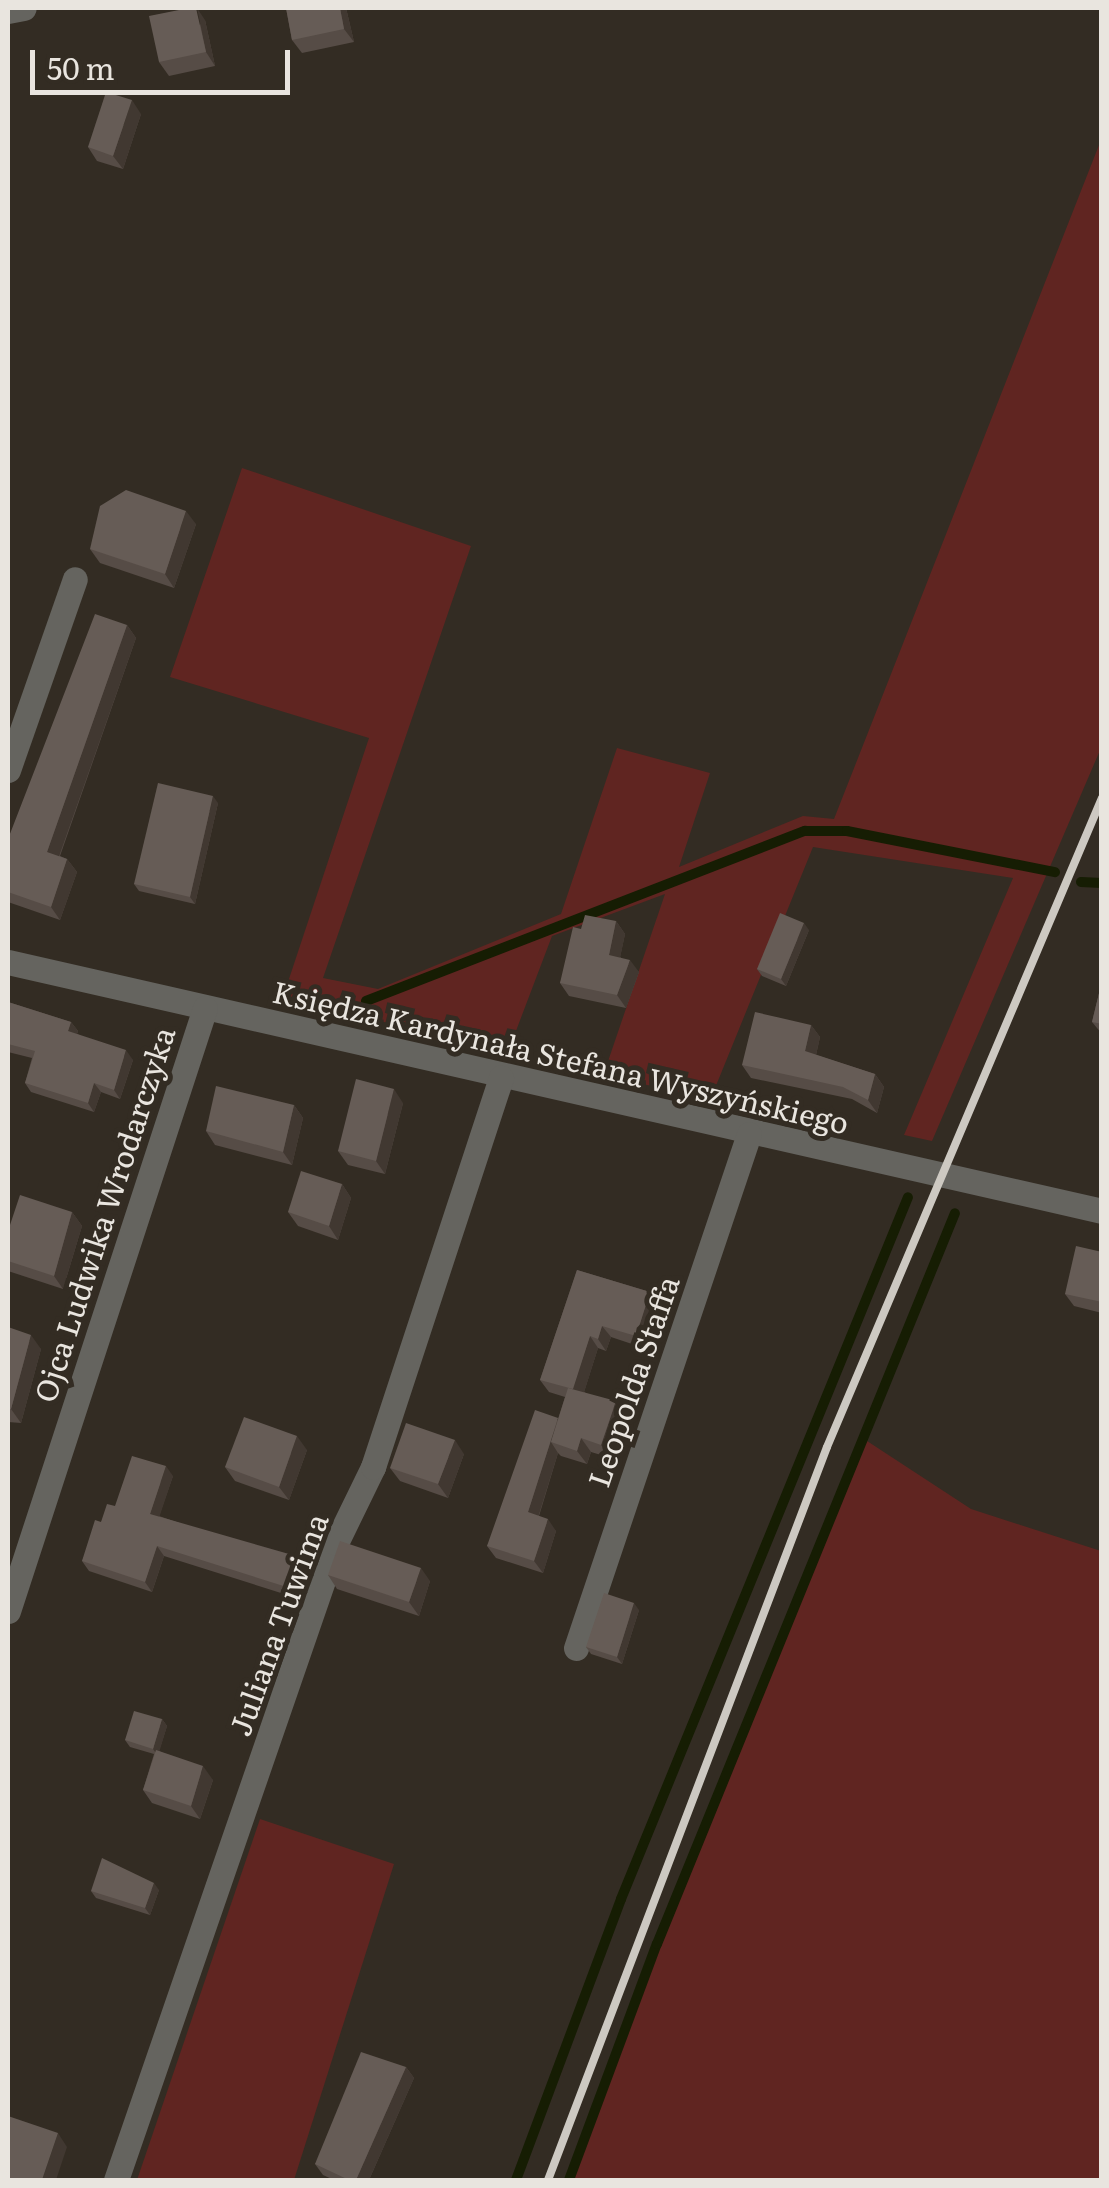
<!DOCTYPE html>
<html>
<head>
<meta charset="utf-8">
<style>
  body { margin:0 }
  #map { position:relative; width:1109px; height:2188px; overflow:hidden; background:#332c23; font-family:Literata,serif }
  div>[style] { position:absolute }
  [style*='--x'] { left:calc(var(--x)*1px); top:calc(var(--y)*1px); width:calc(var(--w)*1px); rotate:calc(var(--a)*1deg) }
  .green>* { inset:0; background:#602521 }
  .stream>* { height:10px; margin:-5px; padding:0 5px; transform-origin:5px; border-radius:5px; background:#161d03 }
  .minor>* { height:25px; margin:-12.5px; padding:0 12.5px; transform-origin:12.5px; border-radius:12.5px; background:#65645f }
  .rail>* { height:8px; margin:-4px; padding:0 4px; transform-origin:4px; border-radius:4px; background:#cdc9c2 }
  .wall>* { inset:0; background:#564c46 }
  .shaded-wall>* { inset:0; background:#413831 }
  .building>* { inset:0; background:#665c56 }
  span { translate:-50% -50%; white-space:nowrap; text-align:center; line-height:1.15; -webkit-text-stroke:10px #332c23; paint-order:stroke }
  .street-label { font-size:30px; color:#e9e5df }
  .frame { position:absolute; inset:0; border:10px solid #e9e5df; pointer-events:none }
  .scale { position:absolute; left:30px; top:50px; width:260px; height:45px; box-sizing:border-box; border:5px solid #e9e5df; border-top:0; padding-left:12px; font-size:30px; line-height:35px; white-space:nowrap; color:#e9e5df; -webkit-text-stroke:8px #332c23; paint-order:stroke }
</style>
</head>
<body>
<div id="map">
  <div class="green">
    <div style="clip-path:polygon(1101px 140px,1101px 748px,932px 1141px,904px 1135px,1013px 878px,813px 847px,711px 1098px,603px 1076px,665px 894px,552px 936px,508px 1052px,320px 1012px,283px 997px,369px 738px,170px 677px,242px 468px,471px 546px,323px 978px,378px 989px,561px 914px,617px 748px,710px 773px,679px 867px,803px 816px,834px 819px)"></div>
    <div style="clip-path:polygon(864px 1439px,971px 1509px,1101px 1551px,1101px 2180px,569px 2180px,657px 1944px)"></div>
    <div style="clip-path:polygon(260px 1819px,394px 1864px,294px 2180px,137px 2180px)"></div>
  </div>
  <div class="stream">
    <div style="--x:1081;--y:882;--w:21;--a:3"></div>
    <div style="--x:366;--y:1001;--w:471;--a:-21.2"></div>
    <div style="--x:805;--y:831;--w:42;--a:0"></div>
    <div style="--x:847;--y:831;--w:212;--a:11.2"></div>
    <div style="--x:516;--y:2180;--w:300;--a:-69.5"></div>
    <div style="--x:621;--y:1899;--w:758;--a:-67.76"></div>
    <div style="--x:569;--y:2180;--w:252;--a:-69.6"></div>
    <div style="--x:657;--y:1944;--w:789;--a:-67.82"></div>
  </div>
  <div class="minor">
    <div style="--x:8;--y:11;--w:16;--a:-11"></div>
    <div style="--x:8;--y:770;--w:202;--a:-70.7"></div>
    <div style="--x:8;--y:962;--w:1122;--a:12.82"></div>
    <div style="--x:8;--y:1611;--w:634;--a:-71.91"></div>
    <div style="--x:576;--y:1648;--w:542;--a:-71.4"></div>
    <div style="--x:116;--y:2180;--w:674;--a:-70.95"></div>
    <div style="--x:336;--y:1543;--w:85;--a:-64"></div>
    <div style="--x:373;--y:1467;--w:410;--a:-71.8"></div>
  </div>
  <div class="rail">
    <div style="--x:548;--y:2180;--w:784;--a:-69.16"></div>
    <div style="--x:827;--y:1447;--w:705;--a:-67.04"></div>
  </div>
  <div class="wall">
    <div style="clip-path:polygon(286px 8px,346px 8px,354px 42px,302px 53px,292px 40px)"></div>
    <div style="clip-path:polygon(205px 20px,215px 66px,169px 76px,159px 62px)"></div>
    <div style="clip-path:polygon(141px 114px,123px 169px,97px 161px,88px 147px)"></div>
    <div style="clip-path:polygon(196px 524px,174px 588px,100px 563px,90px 549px)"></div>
    <div style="clip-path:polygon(127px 625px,136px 638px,60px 856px,67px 859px,77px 872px,60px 920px,8px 902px,8px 839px)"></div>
    <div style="clip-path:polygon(218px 803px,195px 904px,139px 891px,134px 884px)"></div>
    <div style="clip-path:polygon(616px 921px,625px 934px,620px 957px,639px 972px,626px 1008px,569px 996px,560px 983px,581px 929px)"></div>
    <div style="clip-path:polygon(809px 930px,786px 986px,762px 976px,757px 969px)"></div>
    <div style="clip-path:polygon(1102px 981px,1102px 1034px,1092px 1022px)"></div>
    <div style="clip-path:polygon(8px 1002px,71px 1022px,78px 1031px,77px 1034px,133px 1060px,120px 1099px,101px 1092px,94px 1112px,31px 1092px,25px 1083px,32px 1058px,8px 1052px)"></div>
    <div style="clip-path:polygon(811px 1025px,820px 1037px,816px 1055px,875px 1074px,884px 1087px,877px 1113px,852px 1099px,751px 1078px,742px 1065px)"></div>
    <div style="clip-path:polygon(403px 1103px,385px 1174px,348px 1165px,338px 1151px)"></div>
    <div style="clip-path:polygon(294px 1105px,303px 1118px,292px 1165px,215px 1145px,206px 1131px)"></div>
    <div style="clip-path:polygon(342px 1184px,351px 1198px,338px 1240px,298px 1226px,288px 1212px)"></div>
    <div style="clip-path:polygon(72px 1212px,82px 1226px,63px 1289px,8px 1271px,8px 1261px)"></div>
    <div style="clip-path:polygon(1102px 1252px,1102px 1313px,1074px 1306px,1065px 1294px)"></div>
    <div style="clip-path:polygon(577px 1270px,650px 1292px,658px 1304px,644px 1348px,611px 1337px,606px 1351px,598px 1348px,584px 1392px,625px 1415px,611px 1458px,591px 1452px,587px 1464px,561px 1456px,558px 1453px,539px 1516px,556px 1531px,543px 1573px,496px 1558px,487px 1546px,558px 1419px,565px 1397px,549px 1392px,540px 1380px)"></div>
    <div style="clip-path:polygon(8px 1327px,41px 1349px,21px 1423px,8px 1422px)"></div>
    <div style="clip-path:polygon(307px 1450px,289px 1500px,235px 1481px,225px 1467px)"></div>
    <div style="clip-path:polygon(464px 1454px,448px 1498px,400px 1481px,390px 1468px)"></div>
    <div style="clip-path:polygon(173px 1476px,159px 1516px,310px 1568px,300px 1599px,164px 1556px,152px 1592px,89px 1571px,82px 1561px,101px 1522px,115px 1506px)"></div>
    <div style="clip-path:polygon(328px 1575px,430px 1581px,419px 1616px,337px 1589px)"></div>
    <div style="clip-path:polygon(639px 1610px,622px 1664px,591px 1654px,586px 1647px)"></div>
    <div style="clip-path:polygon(162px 1719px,167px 1726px,159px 1751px,213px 1780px,200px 1819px,152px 1803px,143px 1790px,154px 1754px,130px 1747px,125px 1740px)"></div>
    <div style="clip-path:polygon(159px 1890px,150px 1915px,96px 1898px,91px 1891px)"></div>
    <div style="clip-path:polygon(406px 2067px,414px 2078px,369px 2180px,334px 2180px,323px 2175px,315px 2164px)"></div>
  </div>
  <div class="shaded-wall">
    <div style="clip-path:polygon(197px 8px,205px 20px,215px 66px,206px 52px)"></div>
    <div style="clip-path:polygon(340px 8px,346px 8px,354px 42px,344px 29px)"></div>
    <div style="clip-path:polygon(132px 100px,141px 114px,123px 169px,113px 156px)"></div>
    <div style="clip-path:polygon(186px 511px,196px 524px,174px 588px,165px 574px)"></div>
    <div style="clip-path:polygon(127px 625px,136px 638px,56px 865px,47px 852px)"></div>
    <div style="clip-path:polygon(213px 796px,218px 803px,195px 904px,190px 897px)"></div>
    <div style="clip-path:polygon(67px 859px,77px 872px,60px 920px,51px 907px)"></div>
    <div style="clip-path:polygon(616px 921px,625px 934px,618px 968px,609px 955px)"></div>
    <div style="clip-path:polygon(804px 923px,809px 930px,786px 986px,781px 979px)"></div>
    <div style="clip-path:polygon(630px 960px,639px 972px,626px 1008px,617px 995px)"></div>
    <div style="clip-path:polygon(71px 1022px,78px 1031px,74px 1041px,68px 1031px)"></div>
    <div style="clip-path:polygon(811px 1025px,820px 1037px,814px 1064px,805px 1051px)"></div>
    <div style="clip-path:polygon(126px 1050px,133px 1060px,120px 1099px,114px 1090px)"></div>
    <div style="clip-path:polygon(875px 1074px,884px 1087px,877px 1113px,868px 1100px)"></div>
    <div style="clip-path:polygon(94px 1083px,101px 1092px,94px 1112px,88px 1103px)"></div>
    <div style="clip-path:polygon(394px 1089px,403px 1103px,385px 1174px,376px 1161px)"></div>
    <div style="clip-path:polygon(294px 1105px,303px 1118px,292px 1165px,283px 1152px)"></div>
    <div style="clip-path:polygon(342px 1184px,351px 1198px,338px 1240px,329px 1226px)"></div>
    <div style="clip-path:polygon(72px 1212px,82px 1226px,63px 1289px,54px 1276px)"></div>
    <div style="clip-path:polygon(650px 1292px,658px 1304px,644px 1348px,636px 1336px)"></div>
    <div style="clip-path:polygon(602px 1326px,611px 1337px,606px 1351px,598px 1339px)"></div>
    <div style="clip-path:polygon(31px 1335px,41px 1349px,21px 1423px,11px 1409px)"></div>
    <div style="clip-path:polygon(590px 1336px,598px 1348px,581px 1402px,572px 1390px)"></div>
    <div style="clip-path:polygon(616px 1401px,625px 1415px,611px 1458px,601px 1445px)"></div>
    <div style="clip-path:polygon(558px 1418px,551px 1442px,558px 1453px,536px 1524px,528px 1512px)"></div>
    <div style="clip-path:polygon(297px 1436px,307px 1450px,289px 1500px,279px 1487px)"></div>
    <div style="clip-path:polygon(581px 1438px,591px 1452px,587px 1464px,577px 1451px)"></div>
    <div style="clip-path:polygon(455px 1440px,464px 1454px,448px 1498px,438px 1484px)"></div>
    <div style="clip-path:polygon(166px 1466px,173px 1476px,157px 1524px,150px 1514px)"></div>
    <div style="clip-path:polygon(548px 1519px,556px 1531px,543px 1573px,534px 1561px)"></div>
    <div style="clip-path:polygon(157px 1546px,164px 1556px,152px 1592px,145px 1582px)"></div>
    <div style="clip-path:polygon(303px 1558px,310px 1568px,300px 1599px,293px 1589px)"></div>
    <div style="clip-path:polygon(421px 1568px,430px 1581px,419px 1616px,409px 1602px)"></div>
    <div style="clip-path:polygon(634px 1603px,639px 1610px,622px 1664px,617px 1657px)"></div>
    <div style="clip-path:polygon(162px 1719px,167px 1726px,158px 1756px,153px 1749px)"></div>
    <div style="clip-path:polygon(203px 1766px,213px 1780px,200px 1819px,191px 1806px)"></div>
    <div style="clip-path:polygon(154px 1883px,159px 1890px,150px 1915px,145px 1908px)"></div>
    <div style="clip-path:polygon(406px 2067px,414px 2078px,369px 2180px,356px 2180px)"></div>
    <div style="clip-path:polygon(58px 2133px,67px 2147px,56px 2180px,42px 2180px)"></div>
  </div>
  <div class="building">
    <div style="clip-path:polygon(189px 8px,196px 8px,206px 52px,159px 62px,149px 16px)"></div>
    <div style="clip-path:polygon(286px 8px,340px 8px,344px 29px,292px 40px)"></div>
    <div style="clip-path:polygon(106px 92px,132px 100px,113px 156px,88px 147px)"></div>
    <div style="clip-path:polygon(126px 490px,186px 511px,165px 574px,90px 549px,100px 506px)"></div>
    <div style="clip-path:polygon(95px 614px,127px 625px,47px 852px,67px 859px,51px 907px,8px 892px,8px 839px)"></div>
    <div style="clip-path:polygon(158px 783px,213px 796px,190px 897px,134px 884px)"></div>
    <div style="clip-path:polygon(780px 913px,804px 923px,781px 979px,757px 969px)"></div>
    <div style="clip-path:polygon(585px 915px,616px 921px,609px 955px,630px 960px,617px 995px,560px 983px,573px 927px,581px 929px)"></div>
    <div style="clip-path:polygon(1102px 981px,1102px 1024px,1092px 1022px)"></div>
    <div style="clip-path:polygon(8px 1002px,71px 1022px,68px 1031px,126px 1050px,114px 1090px,94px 1083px,88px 1103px,25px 1083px,35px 1051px,8px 1044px)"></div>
    <div style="clip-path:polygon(755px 1012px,811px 1025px,805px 1051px,875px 1074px,868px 1100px,843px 1087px,742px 1065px)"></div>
    <div style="clip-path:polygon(356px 1079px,394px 1089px,376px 1161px,338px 1151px)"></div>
    <div style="clip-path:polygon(216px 1086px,294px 1105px,283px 1152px,206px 1131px)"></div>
    <div style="clip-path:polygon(301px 1171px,342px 1184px,329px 1226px,288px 1212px)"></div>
    <div style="clip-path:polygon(20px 1195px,72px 1212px,54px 1276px,8px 1261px,8px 1231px)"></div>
    <div style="clip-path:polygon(1076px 1246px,1102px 1252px,1102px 1302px,1065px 1294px)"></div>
    <div style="clip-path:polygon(577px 1270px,650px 1292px,636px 1336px,602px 1326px,598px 1339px,590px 1336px,573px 1389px,540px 1380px)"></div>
    <div style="clip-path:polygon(8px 1327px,31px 1335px,11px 1409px,8px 1409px)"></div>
    <div style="clip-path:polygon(568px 1388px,616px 1401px,601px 1445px,581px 1438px,577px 1451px,551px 1442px)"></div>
    <div style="clip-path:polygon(535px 1410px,558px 1418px,528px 1512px,548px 1519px,534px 1561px,487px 1546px)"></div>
    <div style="clip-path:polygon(244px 1417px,297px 1436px,279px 1487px,225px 1467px)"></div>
    <div style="clip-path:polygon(406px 1423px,455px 1440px,438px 1484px,390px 1468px)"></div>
    <div style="clip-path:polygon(132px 1456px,166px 1466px,150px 1514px,303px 1558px,293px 1589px,157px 1546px,145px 1582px,82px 1561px,95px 1520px,101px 1522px,107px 1504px,115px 1506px)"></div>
    <div style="clip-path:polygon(340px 1541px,421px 1568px,409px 1602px,328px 1575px)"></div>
    <div style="clip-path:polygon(604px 1593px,634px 1603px,617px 1657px,586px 1647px)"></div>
    <div style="clip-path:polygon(134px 1711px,162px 1719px,153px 1749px,125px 1740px)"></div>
    <div style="clip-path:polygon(156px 1750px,203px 1766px,191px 1806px,143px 1790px)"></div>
    <div style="clip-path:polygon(102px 1858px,154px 1883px,145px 1908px,91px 1891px)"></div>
    <div style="clip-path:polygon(361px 2052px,406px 2067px,356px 2180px,349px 2180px,315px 2164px)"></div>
    <div style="clip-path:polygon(8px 2116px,58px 2133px,42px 2180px,8px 2180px)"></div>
  </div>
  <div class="street-label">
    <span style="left:561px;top:1056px;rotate:13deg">Księdza Kardynała Stefana Wyszyńskiego</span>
    <span style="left:103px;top:1214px;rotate:-72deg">Ojca Ludwika Wrodarczyka</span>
    <span style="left:632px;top:1381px;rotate:-71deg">Leopolda Staffa</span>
    <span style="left:277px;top:1624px;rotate:-70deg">Juliana Tuwima</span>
  </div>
  <div class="frame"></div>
  <div class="scale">50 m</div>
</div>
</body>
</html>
